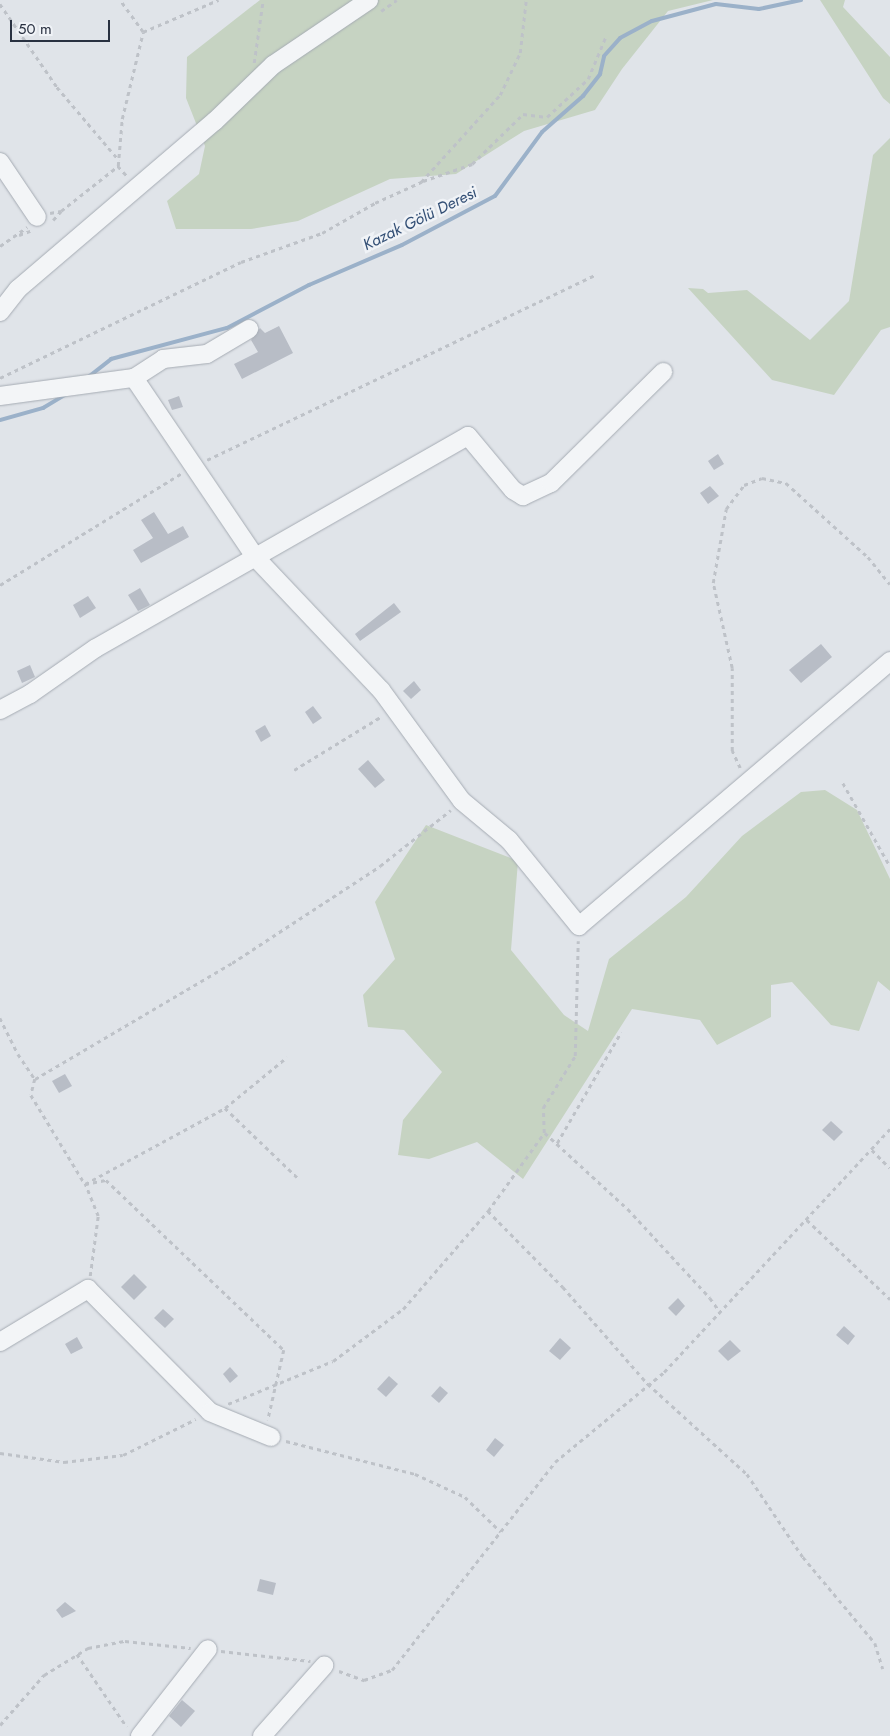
<!DOCTYPE html>
<html>
<head>
<meta charset="utf-8">
<style>
  body { margin:0 }
  #map { position:relative; width:890px; height:1736px; overflow:hidden; background:#e0e4e9; font-family:Jost,sans-serif }
  div>[style] { position:absolute }
  [style*='--x'] { left:calc(var(--x)*1px); top:calc(var(--y)*1px); width:calc(var(--w)*1px); rotate:calc(var(--a)*1deg) }
  .green>* { inset:0; background:#c6d3c2 }
  .stream>* { height:4px; margin:-2px; padding:0 2px; transform-origin:2px; border-radius:2px; background:#9bb1c9 }
  .building>* { inset:0; background:#b8bdc6 }
  .path>* { height:2.5px; margin-top:-1.25px; transform-origin:0; background:repeating-linear-gradient(90deg,#bec2c8 0 4px,transparent 0 8px) }
  .roads { filter:drop-shadow(0 0 1px #a5abb3) drop-shadow(0 0 1px #a5abb3) }
  .minor>* { height:18px; margin:-9px; padding:0 9px; transform-origin:9px; border-radius:9px; background:#f3f5f7 }
  span { translate:-50% -50%; white-space:nowrap; text-align:center; line-height:1.15; -webkit-text-stroke:5px #f0f3f7; paint-order:stroke }
  .water-label { font-size:16px; color:#334f75; font-style:italic }
  .scale { position:absolute; left:10px; top:20px; width:100px; height:22px; box-sizing:border-box; border:2px solid #293141; border-top:0; padding-left:6px; font-size:15px; line-height:18px; white-space:nowrap; color:#293141; -webkit-text-stroke:4px #f0f3f7; paint-order:stroke }
</style>
</head>
<body>
<div id="map">
  <div class="green">
    <div style="clip-path:polygon(260px 0,713px 0,668px 11px,622px 69px,595px 110px,524px 131px,456px 174px,390px 179px,298px 221px,251px 229px,176px 229px,167px 201px,199px 174px,205px 146px,186px 98px,187px 57px)"></div>
    <div style="clip-path:polygon(820px 0,845px 0,843px 7px,890px 57px,890px 104px,883px 98px)"></div>
    <div style="clip-path:polygon(890px 138px,890px 327px,881px 330px,834px 395px,772px 380px,688px 288px,703px 289px,708px 293px,747px 290px,810px 340px,849px 301px,873px 155px)"></div>
    <div style="clip-path:polygon(825px 790px,857px 810px,890px 879px,890px 991px,878px 981px,859px 1031px,831px 1025px,792px 982px,771px 985px,771px 1017px,717px 1045px,700px 1020px,632px 1009px,523px 1179px,477px 1142px,429px 1159px,398px 1155px,403px 1120px,442px 1072px,404px 1030px,368px 1027px,363px 995px,395px 959px,375px 902px,426px 825px,518px 861px,511px 950px,564px 1015px,588px 1031px,609px 959px,686px 897px,742px 836px,801px 792px)"></div>
  </div>
  <div class="stream">
    <div style="--x:87;--y:378;--w:31;--a:-38"></div>
    <div style="--x:111;--y:359;--w:120;--a:-15"></div>
    <div style="--x:227;--y:328;--w:93;--a:-27.7"></div>
    <div style="--x:309;--y:285;--w:101;--a:-23.3"></div>
    <div style="--x:402;--y:245;--w:105;--a:-27.8"></div>
    <div style="--x:495;--y:196;--w:79;--a:-53.7"></div>
    <div style="--x:542;--y:132;--w:55;--a:-41.3"></div>
    <div style="--x:583;--y:96;--w:28;--a:-52"></div>
    <div style="--x:600;--y:74;--w:18;--a:-77"></div>
    <div style="--x:604;--y:56;--w:24;--a:-48"></div>
    <div style="--x:620;--y:38;--w:36;--a:-28"></div>
    <div style="--x:652;--y:21;--w:66;--a:-14.9"></div>
    <div style="--x:716;--y:4;--w:43;--a:6.6"></div>
    <div style="--x:759;--y:9;--w:43;--a:-12.1"></div>
    <div style="--x:0;--y:420;--w:45;--a:-15.6"></div>
    <div style="--x:43;--y:408;--w:27;--a:-31"></div>
  </div>
  <div class="building">
    <div style="clip-path:polygon(279px 326px,293px 353px,242px 379px,234px 364px,258px 352px,251px 340px,260px 328px,265px 333px)"></div>
    <div style="clip-path:polygon(179px 396px,183px 407px,172px 410px,168px 400px)"></div>
    <div style="clip-path:polygon(718px 454px,724px 464px,714px 470px,708px 461px)"></div>
    <div style="clip-path:polygon(710px 486px,719px 496px,708px 504px,700px 493px)"></div>
    <div style="clip-path:polygon(154px 512px,168px 534px,183px 526px,189px 537px,141px 563px,133px 550px,153px 538px,141px 520px)"></div>
    <div style="clip-path:polygon(140px 588px,150px 605px,138px 611px,128px 595px)"></div>
    <div style="clip-path:polygon(88px 596px,96px 608px,80px 618px,73px 605px)"></div>
    <div style="clip-path:polygon(394px 603px,401px 612px,360px 641px,355px 634px)"></div>
    <div style="clip-path:polygon(821px 644px,832px 657px,801px 683px,789px 670px)"></div>
    <div style="clip-path:polygon(30px 665px,35px 677px,22px 683px,17px 671px)"></div>
    <div style="clip-path:polygon(414px 681px,421px 690px,411px 699px,403px 691px)"></div>
    <div style="clip-path:polygon(313px 706px,322px 718px,313px 724px,305px 712px)"></div>
    <div style="clip-path:polygon(265px 725px,271px 736px,261px 742px,255px 731px)"></div>
    <div style="clip-path:polygon(368px 760px,385px 780px,375px 788px,358px 769px)"></div>
    <div style="clip-path:polygon(65px 1074px,72px 1086px,59px 1093px,52px 1081px)"></div>
    <div style="clip-path:polygon(831px 1121px,843px 1132px,834px 1141px,822px 1130px)"></div>
    <div style="clip-path:polygon(134px 1274px,147px 1287px,134px 1300px,121px 1287px)"></div>
    <div style="clip-path:polygon(678px 1298px,685px 1306px,676px 1316px,668px 1308px)"></div>
    <div style="clip-path:polygon(163px 1309px,174px 1319px,165px 1328px,154px 1318px)"></div>
    <div style="clip-path:polygon(844px 1326px,855px 1336px,848px 1345px,836px 1335px)"></div>
    <div style="clip-path:polygon(77px 1337px,83px 1348px,71px 1354px,65px 1344px)"></div>
    <div style="clip-path:polygon(560px 1338px,571px 1348px,560px 1360px,549px 1351px)"></div>
    <div style="clip-path:polygon(730px 1340px,741px 1351px,728px 1361px,718px 1351px)"></div>
    <div style="clip-path:polygon(230px 1367px,238px 1376px,230px 1383px,223px 1374px)"></div>
    <div style="clip-path:polygon(389px 1376px,398px 1384px,386px 1397px,377px 1389px)"></div>
    <div style="clip-path:polygon(440px 1386px,448px 1393px,439px 1403px,431px 1396px)"></div>
    <div style="clip-path:polygon(495px 1438px,504px 1445px,494px 1457px,486px 1450px)"></div>
    <div style="clip-path:polygon(260px 1579px,276px 1583px,273px 1595px,257px 1591px)"></div>
    <div style="clip-path:polygon(65px 1602px,76px 1611px,62px 1618px,56px 1610px)"></div>
    <div style="clip-path:polygon(182px 1700px,195px 1711px,181px 1727px,169px 1716px)"></div>
  </div>
  <div class="path">
    <div style="--x:0;--y:4;--w:101;--a:55.5"></div>
    <div style="--x:57;--y:87;--w:96;--a:49.7"></div>
    <div style="--x:381;--y:11;--w:19;--a:-35"></div>
    <div style="--x:143;--y:32;--w:82;--a:-23.1"></div>
    <div style="--x:254;--y:63;--w:64;--a:-81.9"></div>
    <div style="--x:118;--y:166;--w:47;--a:-85.1"></div>
    <div style="--x:122;--y:119;--w:89;--a:-76.4"></div>
    <div style="--x:143;--y:32;--w:39;--a:-126"></div>
    <div style="--x:423;--y:181;--w:52;--a:-19.1"></div>
    <div style="--x:472;--y:164;--w:71;--a:-44.4"></div>
    <div style="--x:523;--y:114;--w:24;--a:7"></div>
    <div style="--x:547;--y:117;--w:56;--a:-42.8"></div>
    <div style="--x:588;--y:79;--w:47;--a:-67.3"></div>
    <div style="--x:50;--y:213;--w:11;--a:-10"></div>
    <div style="--x:61;--y:211;--w:73;--a:-38.3"></div>
    <div style="--x:118;--y:166;--w:13;--a:48"></div>
    <div style="--x:53;--y:220;--w:12;--a:-48"></div>
    <div style="--x:19;--y:235;--w:12;--a:-20"></div>
    <div style="--x:0;--y:246;--w:33;--a:-35"></div>
    <div style="--x:0;--y:378;--w:267;--a:-25.7"></div>
    <div style="--x:241;--y:262;--w:86;--a:-19.7"></div>
    <div style="--x:322;--y:233;--w:61;--a:-29.5"></div>
    <div style="--x:375;--y:203;--w:51;--a:-24.5"></div>
    <div style="--x:421;--y:182;--w:118;--a:-47.8"></div>
    <div style="--x:500;--y:95;--w:47;--a:-64.5"></div>
    <div style="--x:520;--y:53;--w:53;--a:-83.5"></div>
    <div style="--x:207;--y:460;--w:430;--a:-25.5"></div>
    <div style="--x:0;--y:585;--w:214;--a:-31.6"></div>
    <div style="--x:740;--y:768;--w:19;--a:-115"></div>
    <div style="--x:732;--y:751;--w:83;--a:-90"></div>
    <div style="--x:732;--y:668;--w:87;--a:-102.6"></div>
    <div style="--x:713;--y:583;--w:75;--a:-80"></div>
    <div style="--x:726;--y:509;--w:30;--a:-53"></div>
    <div style="--x:744;--y:485;--w:19;--a:-21"></div>
    <div style="--x:762;--y:478;--w:25;--a:12"></div>
    <div style="--x:786;--y:483;--w:110;--a:42.1"></div>
    <div style="--x:868;--y:557;--w:35;--a:51"></div>
    <div style="--x:294;--y:770;--w:103;--a:-31.5"></div>
    <div style="--x:843;--y:783;--w:95;--a:60.5"></div>
    <div style="--x:0;--y:1018;--w:40;--a:63.4"></div>
    <div style="--x:18;--y:1054;--w:30;--a:56"></div>
    <div style="--x:35;--y:1079;--w:16;--a:104"></div>
    <div style="--x:31;--y:1095;--w:104;--a:58.8"></div>
    <div style="--x:85;--y:1184;--w:21;--a:-11"></div>
    <div style="--x:106;--y:1180;--w:246;--a:43.7"></div>
    <div style="--x:284;--y:1350;--w:72;--a:102.9"></div>
    <div style="--x:35;--y:1079;--w:229;--a:-30.5"></div>
    <div style="--x:232;--y:963;--w:177;--a:-33.2"></div>
    <div style="--x:380;--y:866;--w:90;--a:-38.3"></div>
    <div style="--x:225;--y:1108;--w:103;--a:43.8"></div>
    <div style="--x:545;--y:1133;--w:113;--a:42.5"></div>
    <div style="--x:628;--y:1209;--w:121;--a:47.3"></div>
    <div style="--x:710;--y:1298;--w:17;--a:54"></div>
    <div style="--x:557;--y:1143;--w:128;--a:-60"></div>
    <div style="--x:872;--y:1150;--w:25;--a:45"></div>
    <div style="--x:488;--y:1211;--w:107;--a:45.4"></div>
    <div style="--x:563;--y:1287;--w:129;--a:48.8"></div>
    <div style="--x:648;--y:1384;--w:134;--a:42.3"></div>
    <div style="--x:747;--y:1474;--w:100;--a:56"></div>
    <div style="--x:803;--y:1557;--w:112;--a:50.1"></div>
    <div style="--x:875;--y:1643;--w:27;--a:73"></div>
    <div style="--x:807;--y:1220;--w:115;--a:43.6"></div>
    <div style="--x:90;--y:1276;--w:61;--a:-82.4"></div>
    <div style="--x:98;--y:1216;--w:35;--a:-112"></div>
    <div style="--x:85;--y:1184;--w:159;--a:-28.5"></div>
    <div style="--x:225;--y:1108;--w:80;--a:-39.4"></div>
    <div style="--x:228;--y:1404;--w:113;--a:-22.3"></div>
    <div style="--x:333;--y:1361;--w:87;--a:-36.6"></div>
    <div style="--x:403;--y:1309;--w:130;--a:-49.1"></div>
    <div style="--x:488;--y:1211;--w:96;--a:-54.3"></div>
    <div style="--x:544;--y:1133;--w:25;--a:-92"></div>
    <div style="--x:543;--y:1108;--w:61;--a:-58.4"></div>
    <div style="--x:575;--y:1056;--w:115;--a:-88.5"></div>
    <div style="--x:286;--y:1441;--w:133;--a:14.3"></div>
    <div style="--x:415;--y:1474;--w:55;--a:24.7"></div>
    <div style="--x:465;--y:1497;--w:50;--a:44.2"></div>
    <div style="--x:0;--y:1453;--w:65;--a:8"></div>
    <div style="--x:64;--y:1462;--w:59;--a:-6.8"></div>
    <div style="--x:123;--y:1455;--w:81;--a:-26.3"></div>
    <div style="--x:221;--y:1651;--w:90;--a:6.4"></div>
    <div style="--x:77;--y:1654;--w:88;--a:55.6"></div>
    <div style="--x:339;--y:1671;--w:27;--a:20"></div>
    <div style="--x:364;--y:1680;--w:30;--a:-20"></div>
    <div style="--x:392;--y:1670;--w:264;--a:-51.9"></div>
    <div style="--x:555;--y:1462;--w:141;--a:-39.5"></div>
    <div style="--x:664;--y:1372;--w:332;--a:-47.1"></div>
    <div style="--x:0;--y:1725;--w:67;--a:-48.7"></div>
    <div style="--x:44;--y:1675;--w:52;--a:-31.5"></div>
    <div style="--x:88;--y:1648;--w:38;--a:-11"></div>
    <div style="--x:125;--y:1641;--w:66;--a:6.1"></div>
  </div>
  <div class="roads">
    <div class="minor">
      <div style="--x:0;--y:162;--w:66;--a:56.1"></div>
      <div style="--x:0;--y:312;--w:29;--a:-52"></div>
      <div style="--x:18;--y:289;--w:259;--a:-40.5"></div>
      <div style="--x:215;--y:121;--w:81;--a:-44"></div>
      <div style="--x:273;--y:65;--w:116;--a:-34.1"></div>
      <div style="--x:134;--y:378;--w:217;--a:55.9"></div>
      <div style="--x:256;--y:558;--w:182;--a:46.6"></div>
      <div style="--x:381;--y:690;--w:137;--a:53.9"></div>
      <div style="--x:462;--y:801;--w:61;--a:39.7"></div>
      <div style="--x:509;--y:840;--w:111;--a:50.9"></div>
      <div style="--x:579;--y:926;--w:409;--a:-40.4"></div>
      <div style="--x:0;--y:396;--w:135;--a:-7.7"></div>
      <div style="--x:134;--y:378;--w:35;--a:-33"></div>
      <div style="--x:163;--y:359;--w:44;--a:-6.5"></div>
      <div style="--x:207;--y:354;--w:49;--a:-30.8"></div>
      <div style="--x:0;--y:710;--w:34;--a:-28"></div>
      <div style="--x:30;--y:694;--w:80;--a:-34.9"></div>
      <div style="--x:96;--y:648;--w:428;--a:-29.7"></div>
      <div style="--x:468;--y:436;--w:70;--a:50.2"></div>
      <div style="--x:513;--y:490;--w:12;--a:31"></div>
      <div style="--x:523;--y:496;--w:31;--a:-25"></div>
      <div style="--x:551;--y:483;--w:158;--a:-44.7"></div>
      <div style="--x:0;--y:1342;--w:103;--a:-31.1"></div>
      <div style="--x:88;--y:1289;--w:173;--a:45.2"></div>
      <div style="--x:210;--y:1412;--w:66;--a:22.3"></div>
      <div style="--x:140;--y:1736;--w:110;--a:-52"></div>
      <div style="--x:262;--y:1736;--w:94;--a:-48.5"></div>
    </div>
  </div>
  <div class="water-label">
    <span style="left:420px;top:219px;rotate:-26deg">Kazak Gölü Deresi</span>
  </div>
  <div class="scale">50 m</div>
</div>
</body>
</html>
